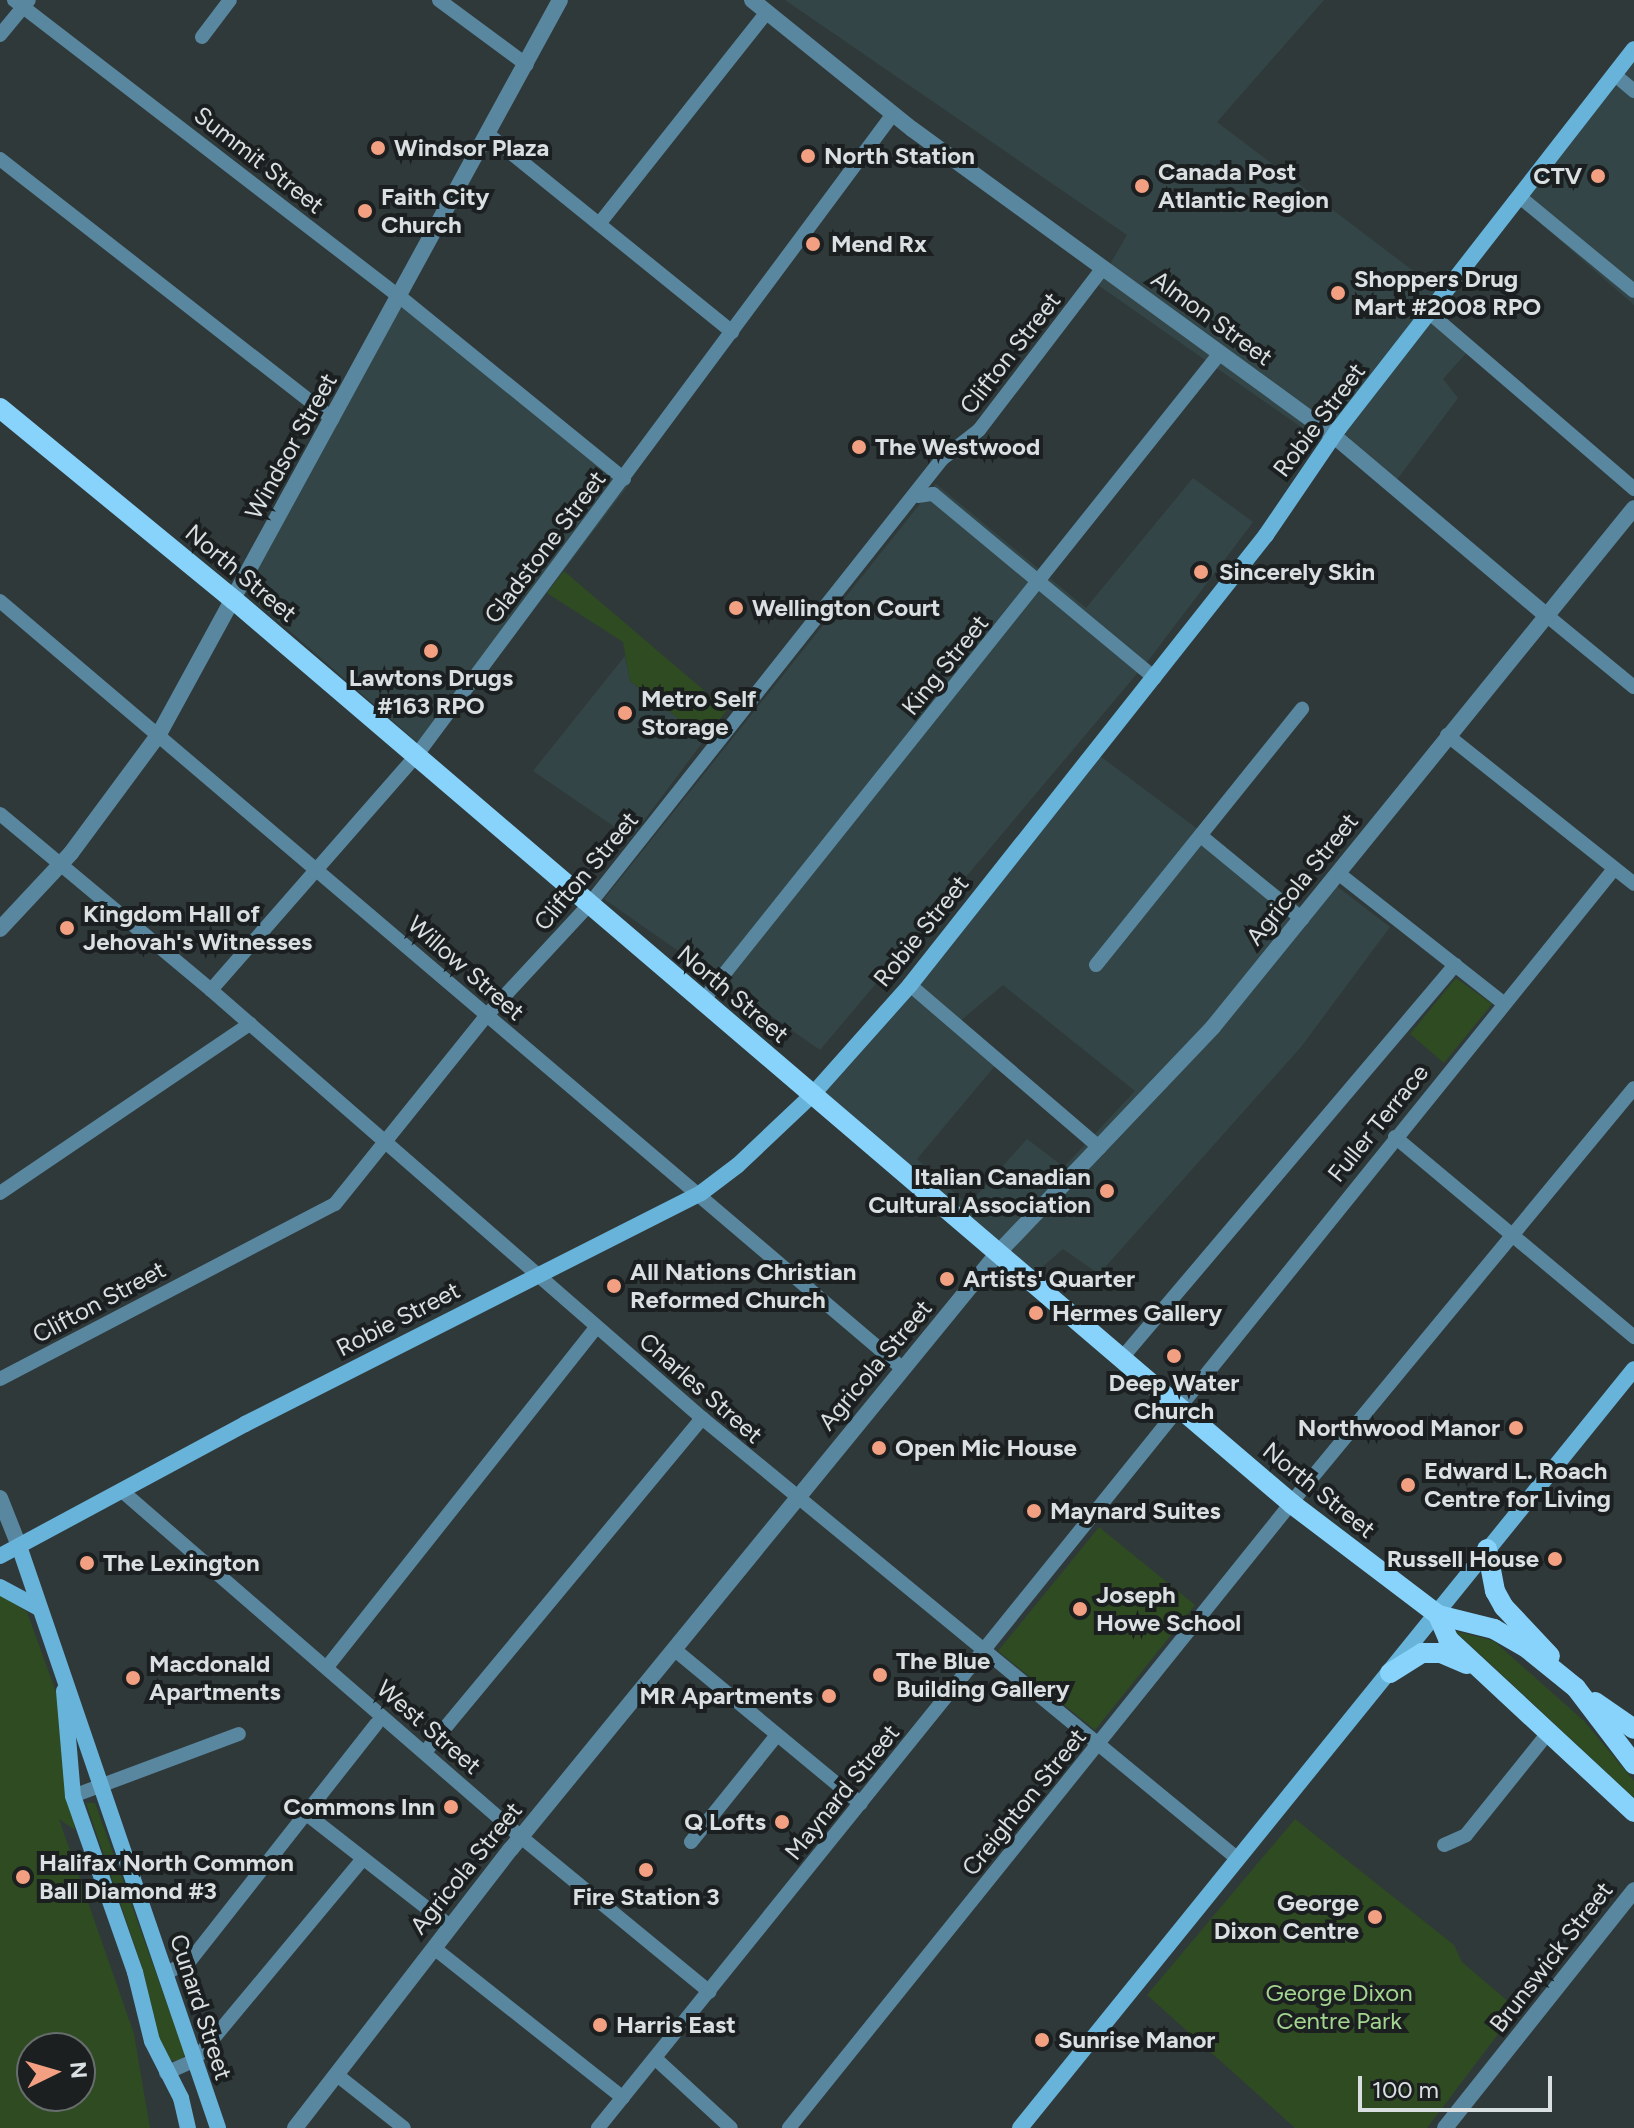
<!DOCTYPE html>
<html>
<head>
<meta charset="utf-8">
<style>
  body { margin:0 }
  #map { position:relative; width:1634px; height:2128px; overflow:hidden; background:#30393a; font-family:Figtree,sans-serif }
  div>[style] { position:absolute }
  [style*='--x'] { left:calc(var(--x)*1px); top:calc(var(--y)*1px); width:calc(var(--w)*1px); rotate:calc(var(--a)*1deg) }
  .built>* { inset:0; background:#334546 }
  .green>* { inset:0; background:#2e4b22 }
  .minor>* { height:14px; margin:-7px; padding:0 7px; transform-origin:7px; border-radius:7px; background:#59879f }
  .tertiary>* { height:16px; margin:-8px; padding:0 8px; transform-origin:8px; border-radius:8px; background:#59879f }
  .secondary>* { height:16px; margin:-8px; padding:0 8px; transform-origin:8px; border-radius:8px; background:#68b3da }
  .primary>* { height:20px; margin:-10px; padding:0 10px; transform-origin:10px; border-radius:10px; background:#88d3fb }
  .dots>* { width:22px; height:22px; translate:-50% -50%; box-sizing:border-box; border:4px solid #1b1f20; border-radius:50% }
  span { translate:-50% -50%; white-space:nowrap; text-align:center; line-height:1.15; -webkit-text-stroke:8px #1b1f20; paint-order:stroke }
  .poi-label { font-size:24px; color:#dae0e1; font-weight:700 }
  .left { translate:0 -50%; text-align:left }
  .right { translate:-100% -50%; text-align:right }
  .street-label { font-size:24px; color:#dae0e1 }
  .park-label { font-size:24px; color:#a3d58f }
  .north { position:absolute; left:16px; top:2032px; width:80px; height:80px; box-sizing:border-box; background:#1b1f20; border:2px solid #676c6d; border-radius:50%; rotate:85deg; font-size:22px; font-weight:700; line-height:32px; text-align:center; color:#dae0e1 }
  .north::after { content:''; display:block; margin:auto; width:28px; height:36px; background:#f2a081; clip-path:polygon(50% 0,100% 100%,50% 72%,0 100%) }
  .scale { position:absolute; left:1358px; top:2076px; width:194px; height:36px; box-sizing:border-box; border:4px solid #dae0e1; border-top:0; padding-left:10px; font-size:24px; line-height:28px; white-space:nowrap; color:#dae0e1; -webkit-text-stroke:6px #1b1f20; paint-order:stroke }
</style>
</head>
<body>
<div id="map">
  <div class="built">
    <div style="clip-path:polygon(785px 0,1324px 0,1217px 122px,1445px 295px,1427px 319px,1469px 350px,1443px 379px,1458px 398px,1390px 489px,1352px 457px,1349px 437px,1321px 441px,1098px 285px,1127px 235px)"></div>
    <div style="clip-path:polygon(1634px 53px,1634px 305px,1517px 203px)"></div>
    <div style="clip-path:polygon(399px 296px,630px 483px,427px 751px,245px 592px)"></div>
    <div style="clip-path:polygon(1193px 478px,1253px 522px,1151px 657px,820px 1050px,604px 899px,936px 484px,1086px 608px)"></div>
    <div style="clip-path:polygon(625px 656px,630px 681px,705px 739px,631px 838px,533px 771px)"></div>
    <div style="clip-path:polygon(evenodd,1096px 753px,1307px 911px,1330px 881px,1390px 927px,1301px 1047px,1099px 1274px,1063px 1249px,1027px 1280px,807px 1093px,904px 989px,1096px 753px,1003px 985px,1135px 1091px,1064px 1167px,1027px 1139px,968px 1205px,917px 1159px,999px 1061px,953px 1027px,1003px 985px)"></div>
  </div>
  <div class="green">
    <div style="clip-path:polygon(564px 571px,727px 710px,705px 739px,630px 681px,623px 642px,547px 593px)"></div>
    <div style="clip-path:polygon(1456px 978px,1492px 1004px,1444px 1063px,1410px 1034px)"></div>
    <div style="clip-path:polygon(1099px 1527px,1195px 1605px,1095px 1730px,998px 1651px)"></div>
    <div style="clip-path:polygon(evenodd,0 1594px,27px 1612px,60px 1703px,75px 1830px,59px 1819px,134px 2034px,150px 2128px,0 2128px,0 1594px,32px 2048px,80px 2048px,80px 2096px,32px 2096px,32px 2048px)"></div>
    <div style="clip-path:polygon(1455px 1631px,1494px 1641px,1584px 1721px,1634px 1781px,1634px 1798px)"></div>
    <div style="clip-path:polygon(86px 1803px,95px 1803px,185px 2054px,181px 2060px,172px 2061px,163px 2053px,142px 1967px)"></div>
    <div style="clip-path:polygon(1295px 1819px,1454px 1945px,1462px 1962px,1517px 2009px,1427px 2128px,1295px 2128px,1147px 1995px)"></div>
  </div>
  <div class="minor">
    <div style="--x:14;--y:0;--w:486;--a:37.6"></div>
    <div style="--x:399;--y:296;--w:290;--a:39.1"></div>
    <div style="--x:439;--y:0;--w:109;--a:36.5"></div>
    <div style="--x:0;--y:35;--w:45;--a:-50.4"></div>
    <div style="--x:202;--y:37;--w:46;--a:-52.9"></div>
    <div style="--x:1615;--y:75;--w:25;--a:40"></div>
    <div style="--x:489;--y:135;--w:313;--a:39"></div>
    <div style="--x:0;--y:159;--w:422;--a:38"></div>
    <div style="--x:1521;--y:198;--w:146;--a:39.5"></div>
    <div style="--x:599;--y:224;--w:270;--a:-51.6"></div>
    <div style="--x:1432;--y:315;--w:267;--a:40.7"></div>
    <div style="--x:918;--y:496;--w:15;--a:-8"></div>
    <div style="--x:933;--y:494;--w:288;--a:39.7"></div>
    <div style="--x:0;--y:601;--w:1185;--a:40.38"></div>
    <div style="--x:1545;--y:614;--w:115;--a:39.4"></div>
    <div style="--x:1447;--y:735;--w:239;--a:38.5"></div>
    <div style="--x:0;--y:814;--w:275;--a:39.8"></div>
    <div style="--x:211;--y:990;--w:651;--a:41.08"></div>
    <div style="--x:702;--y:1418;--w:694;--a:39.45"></div>
    <div style="--x:1201;--y:836;--w:131;--a:39.4"></div>
    <div style="--x:1338;--y:873;--w:209;--a:38.2"></div>
    <div style="--x:1096;--y:965;--w:329;--a:-51.2"></div>
    <div style="--x:910;--y:985;--w:250;--a:40.6"></div>
    <div style="--x:211;--y:990;--w:311;--a:-48.8"></div>
    <div style="--x:416;--y:756;--w:800;--a:-53.39"></div>
    <div style="--x:701;--y:1003;--w:832;--a:-51.39"></div>
    <div style="--x:1395;--y:1137;--w:312;--a:39.9"></div>
    <div style="--x:0;--y:1193;--w:302;--a:-34.1"></div>
    <div style="--x:1121;--y:1359;--w:517;--a:-49.71"></div>
    <div style="--x:0;--y:1379;--w:378;--a:-27.6"></div>
    <div style="--x:335;--y:1204;--w:241;--a:-51.2"></div>
    <div style="--x:486;--y:1016;--w:150;--a:-47.2"></div>
    <div style="--x:588;--y:906;--w:570;--a:-51.62"></div>
    <div style="--x:942;--y:459;--w:47;--a:-38.1"></div>
    <div style="--x:979;--y:430;--w:203;--a:-52.6"></div>
    <div style="--x:122;--y:1491;--w:528;--a:40.93"></div>
    <div style="--x:521;--y:1837;--w:244;--a:39.4"></div>
    <div style="--x:675;--y:1650;--w:241;--a:39.6"></div>
    <div style="--x:327;--y:1667;--w:434;--a:-51.6"></div>
    <div style="--x:425;--y:1752;--w:434;--a:-50.3"></div>
    <div style="--x:73;--y:1796;--w:177;--a:-20.5"></div>
    <div style="--x:304;--y:1812;--w:185;--a:38"></div>
    <div style="--x:691;--y:1842;--w:137;--a:-51.2"></div>
    <div style="--x:1444;--y:1845;--w:24;--a:-24"></div>
    <div style="--x:1466;--y:1835;--w:131;--a:-51.2"></div>
    <div style="--x:434;--y:1948;--w:241;--a:38.4"></div>
    <div style="--x:166;--y:1973;--w:25;--a:-26"></div>
    <div style="--x:189;--y:1962;--w:303;--a:-51.8"></div>
    <div style="--x:657;--y:2060;--w:100;--a:42.6"></div>
    <div style="--x:166;--y:2073;--w:30;--a:-24"></div>
    <div style="--x:193;--y:2061;--w:21;--a:-47"></div>
    <div style="--x:207;--y:2046;--w:244;--a:-50.2"></div>
    <div style="--x:337;--y:2075;--w:85;--a:38.3"></div>
    <div style="--x:598;--y:2128;--w:1618;--a:-51.1"></div>
    <div style="--x:789;--y:2128;--w:824;--a:-51.21"></div>
    <div style="--x:1305;--y:1486;--w:516;--a:-50.42"></div>
  </div>
  <div class="tertiary">
    <div style="--x:752;--y:0;--w:206;--a:38.9"></div>
    <div style="--x:912;--y:129;--w:522;--a:36.04"></div>
    <div style="--x:1334;--y:436;--w:276;--a:40.2"></div>
    <div style="--x:0;--y:929;--w:104;--a:-46.9"></div>
    <div style="--x:71;--y:853;--w:148;--a:-53.5"></div>
    <div style="--x:159;--y:734;--w:836;--a:-61.35"></div>
    <div style="--x:0;--y:1498;--w:52;--a:68.4"></div>
    <div style="--x:295;--y:2128;--w:353;--a:-52.3"></div>
    <div style="--x:511;--y:1849;--w:768;--a:-50.76"></div>
    <div style="--x:997;--y:1254;--w:313;--a:-46.4"></div>
    <div style="--x:1213;--y:1027;--w:668;--a:-50.95"></div>
    <div style="--x:1445;--y:2128;--w:304;--a:-51.5"></div>
  </div>
  <div class="secondary">
    <div style="--x:19;--y:1546;--w:615;--a:71.12"></div>
    <div style="--x:0;--y:1556;--w:278;--a:-28.3"></div>
    <div style="--x:245;--y:1424;--w:511;--a:-26.87"></div>
    <div style="--x:701;--y:1193;--w:46;--a:-37.1"></div>
    <div style="--x:738;--y:1165;--w:103;--a:-43.4"></div>
    <div style="--x:813;--y:1094;--w:146;--a:-48.3"></div>
    <div style="--x:910;--y:985;--w:574;--a:-51.65"></div>
    <div style="--x:1266;--y:535;--w:130;--a:-55.7"></div>
    <div style="--x:1339;--y:428;--w:480;--a:-52.1"></div>
    <div style="--x:0;--y:1587;--w:44;--a:28.3"></div>
    <div style="--x:64;--y:1691;--w:105;--a:85.1"></div>
    <div style="--x:73;--y:1796;--w:187;--a:70.6"></div>
    <div style="--x:135;--y:1972;--w:71;--a:76.2"></div>
    <div style="--x:152;--y:2041;--w:64;--a:63"></div>
    <div style="--x:181;--y:2098;--w:31;--a:77"></div>
    <div style="--x:1020;--y:2128;--w:976;--a:-51.03"></div>
  </div>
  <div class="primary">
    <div style="--x:0;--y:408;--w:303;--a:39.4"></div>
    <div style="--x:234;--y:600;--w:1392;--a:40.51"></div>
    <div style="--x:1292;--y:1504;--w:183;--a:37.2"></div>
    <div style="--x:1438;--y:1615;--w:26;--a:67"></div>
    <div style="--x:1448;--y:1639;--w:254;--a:42.9"></div>
    <div style="--x:1487;--y:1549;--w:43;--a:79.2"></div>
    <div style="--x:1495;--y:1591;--w:18;--a:61"></div>
    <div style="--x:1504;--y:1607;--w:67;--a:46.8"></div>
    <div style="--x:1438;--y:1615;--w:58;--a:14"></div>
    <div style="--x:1494;--y:1629;--w:39;--a:30"></div>
    <div style="--x:1528;--y:1649;--w:62;--a:39.1"></div>
    <div style="--x:1576;--y:1688;--w:96;--a:52.7"></div>
    <div style="--x:1390;--y:1673;--w:38;--a:-32"></div>
    <div style="--x:1422;--y:1653;--w:19;--a:0"></div>
    <div style="--x:1441;--y:1653;--w:28;--a:23"></div>
    <div style="--x:1595;--y:1702;--w:47;--a:34.7"></div>
  </div>
  <div class="dots">
    <div style="left:378px;top:148px;background:#f2a081"></div>
    <div style="left:808px;top:156px;background:#f2a081"></div>
    <div style="left:1598px;top:176px;background:#f2a081"></div>
    <div style="left:1142px;top:186px;background:#f2a081"></div>
    <div style="left:365px;top:211px;background:#f2a081"></div>
    <div style="left:813px;top:244px;background:#f2a081"></div>
    <div style="left:1338px;top:293px;background:#f2a081"></div>
    <div style="left:859px;top:447px;background:#f2a081"></div>
    <div style="left:1201px;top:572px;background:#f2a081"></div>
    <div style="left:736px;top:608px;background:#f2a081"></div>
    <div style="left:431px;top:651px;background:#f2a081"></div>
    <div style="left:625px;top:713px;background:#f2a081"></div>
    <div style="left:67px;top:928px;background:#f2a081"></div>
    <div style="left:1107px;top:1191px;background:#f2a081"></div>
    <div style="left:947px;top:1279px;background:#f2a081"></div>
    <div style="left:614px;top:1286px;background:#f2a081"></div>
    <div style="left:1036px;top:1313px;background:#f2a081"></div>
    <div style="left:1174px;top:1356px;background:#f2a081"></div>
    <div style="left:1516px;top:1428px;background:#f2a081"></div>
    <div style="left:879px;top:1448px;background:#f2a081"></div>
    <div style="left:1408px;top:1485px;background:#f2a081"></div>
    <div style="left:1034px;top:1511px;background:#f2a081"></div>
    <div style="left:1555px;top:1559px;background:#f2a081"></div>
    <div style="left:87px;top:1563px;background:#f2a081"></div>
    <div style="left:1080px;top:1609px;background:#f2a081"></div>
    <div style="left:880px;top:1675px;background:#f2a081"></div>
    <div style="left:133px;top:1678px;background:#f2a081"></div>
    <div style="left:829px;top:1696px;background:#f2a081"></div>
    <div style="left:451px;top:1807px;background:#f2a081"></div>
    <div style="left:782px;top:1822px;background:#f2a081"></div>
    <div style="left:646px;top:1870px;background:#f2a081"></div>
    <div style="left:23px;top:1877px;background:#f2a081"></div>
    <div style="left:1375px;top:1917px;background:#f2a081"></div>
    <div style="left:600px;top:2025px;background:#f2a081"></div>
    <div style="left:1042px;top:2040px;background:#f2a081"></div>
  </div>
  <div class="poi-label">
    <span class="left" style="left:394px;top:148px">Windsor Plaza</span>
    <span class="left" style="left:824px;top:156px">North Station</span>
    <span class="left" style="left:1158px;top:186px">Canada Post<br>Atlantic Region</span>
    <span class="right" style="left:1582px;top:176px">CTV</span>
    <span class="left" style="left:381px;top:211px">Faith City<br>Church</span>
    <span class="left" style="left:831px;top:244px">Mend Rx</span>
    <span class="left" style="left:1354px;top:293px">Shoppers Drug<br>Mart #2008 RPO</span>
    <span class="left" style="left:875px;top:447px">The Westwood</span>
    <span class="left" style="left:1219px;top:572px">Sincerely Skin</span>
    <span class="left" style="left:752px;top:608px">Wellington Court</span>
    <span style="left:431px;top:692px">Lawtons Drugs<br>#163 RPO</span>
    <span class="left" style="left:641px;top:713px">Metro Self<br>Storage</span>
    <span class="left" style="left:83px;top:928px">Kingdom Hall of<br>Jehovah's Witnesses</span>
    <span class="right" style="left:1091px;top:1191px">Italian Canadian<br>Cultural Association</span>
    <span class="left" style="left:630px;top:1286px">All Nations Christian<br>Reformed Church</span>
    <span class="left" style="left:963px;top:1279px">Artists' Quarter</span>
    <span class="left" style="left:1052px;top:1313px">Hermes Gallery</span>
    <span style="left:1174px;top:1397px">Deep Water<br>Church</span>
    <span class="right" style="left:1500px;top:1428px">Northwood Manor</span>
    <span class="left" style="left:895px;top:1448px">Open Mic House</span>
    <span class="left" style="left:1424px;top:1485px">Edward L. Roach<br>Centre for Living</span>
    <span class="left" style="left:1050px;top:1511px">Maynard Suites</span>
    <span class="right" style="left:1539px;top:1559px">Russell House</span>
    <span class="left" style="left:103px;top:1563px">The Lexington</span>
    <span class="left" style="left:1096px;top:1609px">Joseph<br>Howe School</span>
    <span class="left" style="left:896px;top:1675px">The Blue<br>Building Gallery</span>
    <span class="left" style="left:149px;top:1678px">Macdonald<br>Apartments</span>
    <span class="right" style="left:813px;top:1696px">MR Apartments</span>
    <span class="right" style="left:435px;top:1807px">Commons Inn</span>
    <span class="right" style="left:766px;top:1822px">Q Lofts</span>
    <span class="left" style="left:39px;top:1877px">Halifax North Common<br>Ball Diamond #3</span>
    <span style="left:646px;top:1897px">Fire Station 3</span>
    <span class="right" style="left:1359px;top:1917px">George<br>Dixon Centre</span>
    <span class="left" style="left:616px;top:2025px">Harris East</span>
    <span class="left" style="left:1058px;top:2040px">Sunrise Manor</span>
  </div>
  <div class="street-label">
    <span style="left:259px;top:160px;rotate:38deg">Summit Street</span>
    <span style="left:1212px;top:318px;rotate:36deg">Almon Street</span>
    <span style="left:1010px;top:353px;rotate:-52deg">Clifton Street</span>
    <span style="left:1319px;top:420px;rotate:-53deg">Robie Street</span>
    <span style="left:291px;top:446px;rotate:-61deg">Windsor Street</span>
    <span style="left:545px;top:547px;rotate:-53deg">Gladstone Street</span>
    <span style="left:241px;top:573px;rotate:40deg">North Street</span>
    <span style="left:945px;top:665px;rotate:-51deg">King Street</span>
    <span style="left:586px;top:871px;rotate:-50deg">Clifton Street</span>
    <span style="left:1302px;top:879px;rotate:-51deg">Agricola Street</span>
    <span style="left:921px;top:931px;rotate:-51deg">Robie Street</span>
    <span style="left:466px;top:968px;rotate:41deg">Willow Street</span>
    <span style="left:733px;top:994px;rotate:40deg">North Street</span>
    <span style="left:1378px;top:1123px;rotate:-51deg">Fuller Terrace</span>
    <span style="left:99px;top:1302px;rotate:-28deg">Clifton Street</span>
    <span style="left:398px;top:1319px;rotate:-27deg">Robie Street</span>
    <span style="left:875px;top:1365px;rotate:-50deg">Agricola Street</span>
    <span style="left:701px;top:1388px;rotate:41deg">Charles Street</span>
    <span style="left:1319px;top:1490px;rotate:39deg">North Street</span>
    <span style="left:429px;top:1727px;rotate:41deg">West Street</span>
    <span style="left:842px;top:1792px;rotate:-51deg">Maynard Street</span>
    <span style="left:1024px;top:1802px;rotate:-51deg">Creighton Street</span>
    <span style="left:466px;top:1868px;rotate:-51deg">Agricola Street</span>
    <span style="left:1551px;top:1957px;rotate:-52deg">Brunswick Street</span>
    <span style="left:201px;top:2007px;rotate:72deg">Cunard Street</span>
  </div>
  <div class="park-label">
    <span style="left:1339px;top:2007px">George Dixon<br>Centre Park</span>
  </div>
  <div class="north">N</div>
  <div class="scale">100 m</div>
</div>
</body>
</html>
